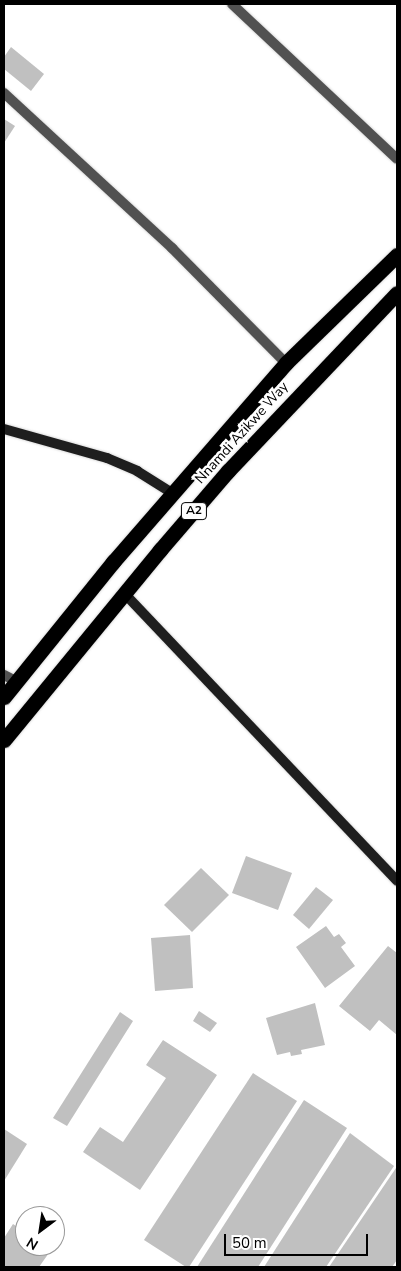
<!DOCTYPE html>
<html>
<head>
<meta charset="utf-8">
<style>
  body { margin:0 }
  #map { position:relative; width:401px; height:1271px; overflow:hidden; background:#fff; font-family:"Nunito Sans",sans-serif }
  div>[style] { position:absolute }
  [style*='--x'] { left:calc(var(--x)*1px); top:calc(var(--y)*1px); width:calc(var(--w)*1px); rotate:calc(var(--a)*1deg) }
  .building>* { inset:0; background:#c0c0c0 }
  .roads { filter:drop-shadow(0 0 1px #dbdbdb) drop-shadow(0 0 1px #dbdbdb) }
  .street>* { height:10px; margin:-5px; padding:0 5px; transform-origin:5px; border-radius:5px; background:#515151 }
  .secondary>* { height:10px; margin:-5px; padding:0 5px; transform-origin:5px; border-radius:5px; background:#1e1e1e }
  .highway>* { height:15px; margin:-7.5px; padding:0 7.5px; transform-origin:7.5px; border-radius:7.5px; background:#000 }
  span { translate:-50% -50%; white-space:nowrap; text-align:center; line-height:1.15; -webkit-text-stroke:5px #fff; paint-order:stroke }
  .shield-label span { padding:1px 4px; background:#fff; border:1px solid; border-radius:4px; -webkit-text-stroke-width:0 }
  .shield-label { font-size:12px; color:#000; font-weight:700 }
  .street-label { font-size:14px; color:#000 }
  .frame { position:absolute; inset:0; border:5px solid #000; pointer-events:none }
  .north { position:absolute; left:15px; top:1206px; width:50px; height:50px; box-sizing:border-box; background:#fff; border:1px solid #999; border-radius:50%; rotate:211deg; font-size:14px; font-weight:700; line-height:20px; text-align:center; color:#000 }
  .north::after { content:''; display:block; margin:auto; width:18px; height:22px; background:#000; clip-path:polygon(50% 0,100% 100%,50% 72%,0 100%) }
  .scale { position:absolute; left:224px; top:1234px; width:144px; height:22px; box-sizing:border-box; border:2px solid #000; border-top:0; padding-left:6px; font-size:15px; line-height:18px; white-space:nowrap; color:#000; -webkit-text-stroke:4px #fff; paint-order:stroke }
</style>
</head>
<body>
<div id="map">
  <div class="building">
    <div style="clip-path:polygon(11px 47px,44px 74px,31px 91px,4px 69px,4px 57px)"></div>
    <div style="clip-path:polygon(4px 119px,15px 126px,4px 143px)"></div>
    <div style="clip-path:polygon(246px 856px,292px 873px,278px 910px,232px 893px)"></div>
    <div style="clip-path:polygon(201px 868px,229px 895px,192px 932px,164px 905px)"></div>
    <div style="clip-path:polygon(316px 887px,333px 900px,309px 929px,293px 915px)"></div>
    <div style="clip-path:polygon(326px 926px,334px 937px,339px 934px,346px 943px,341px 947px,355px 966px,325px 988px,296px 947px)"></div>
    <div style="clip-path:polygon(190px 935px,193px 988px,155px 991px,151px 938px)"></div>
    <div style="clip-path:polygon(388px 946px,397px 953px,397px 1035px,379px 1020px,370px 1031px,339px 1006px)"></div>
    <div style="clip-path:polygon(315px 1003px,325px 1045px,301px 1050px,302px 1054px,291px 1056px,290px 1052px,277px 1055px,266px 1018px)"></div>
    <div style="clip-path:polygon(199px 1011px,217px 1023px,210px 1032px,193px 1021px)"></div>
    <div style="clip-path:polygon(120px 1012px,133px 1021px,67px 1126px,53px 1118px)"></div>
    <div style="clip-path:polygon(163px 1040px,217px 1075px,140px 1190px,83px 1152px,100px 1127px,123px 1142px,166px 1078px,146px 1065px)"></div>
    <div style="clip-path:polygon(253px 1073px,297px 1101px,189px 1267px,186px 1267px,144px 1240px)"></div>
    <div style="clip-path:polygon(304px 1100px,347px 1128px,258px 1267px,197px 1267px)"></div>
    <div style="clip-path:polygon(4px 1129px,27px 1144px,4px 1181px)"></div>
    <div style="clip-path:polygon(350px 1133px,394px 1166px,326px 1267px,264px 1267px)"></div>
    <div style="clip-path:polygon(396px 1168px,397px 1260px,392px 1267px,329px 1267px)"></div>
    <div style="clip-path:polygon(13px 1224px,25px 1232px,25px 1246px,45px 1246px,51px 1250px,39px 1267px,4px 1267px,4px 1238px)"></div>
  </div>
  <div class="roads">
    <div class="street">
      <div style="--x:232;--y:4;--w:226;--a:43.2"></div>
      <div style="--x:4;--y:93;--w:229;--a:42.7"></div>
      <div style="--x:172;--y:248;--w:162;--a:45.3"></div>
      <div style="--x:4;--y:675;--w:13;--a:27"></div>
    </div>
    <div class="secondary">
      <div style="--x:4;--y:429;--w:107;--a:15.7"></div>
      <div style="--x:107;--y:458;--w:33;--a:23"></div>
      <div style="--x:137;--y:471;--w:41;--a:32.2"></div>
      <div style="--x:124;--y:593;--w:397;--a:46.5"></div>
    </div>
    <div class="highway">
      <div style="--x:4;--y:697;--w:174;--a:-51.1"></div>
      <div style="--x:113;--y:562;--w:264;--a:-49"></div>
      <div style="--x:286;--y:363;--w:155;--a:-44.2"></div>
      <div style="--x:4;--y:740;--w:246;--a:-50.6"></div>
      <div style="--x:160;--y:550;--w:104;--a:-49.3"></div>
      <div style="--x:228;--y:471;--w:245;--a:-46.5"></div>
    </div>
  </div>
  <div class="shield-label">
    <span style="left:194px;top:511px">A2</span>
  </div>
  <div class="street-label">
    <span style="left:242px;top:433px;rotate:-48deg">Nnamdi Azikwe Way</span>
  </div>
  <div class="frame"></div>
  <div class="north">N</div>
  <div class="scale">50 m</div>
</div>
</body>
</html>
